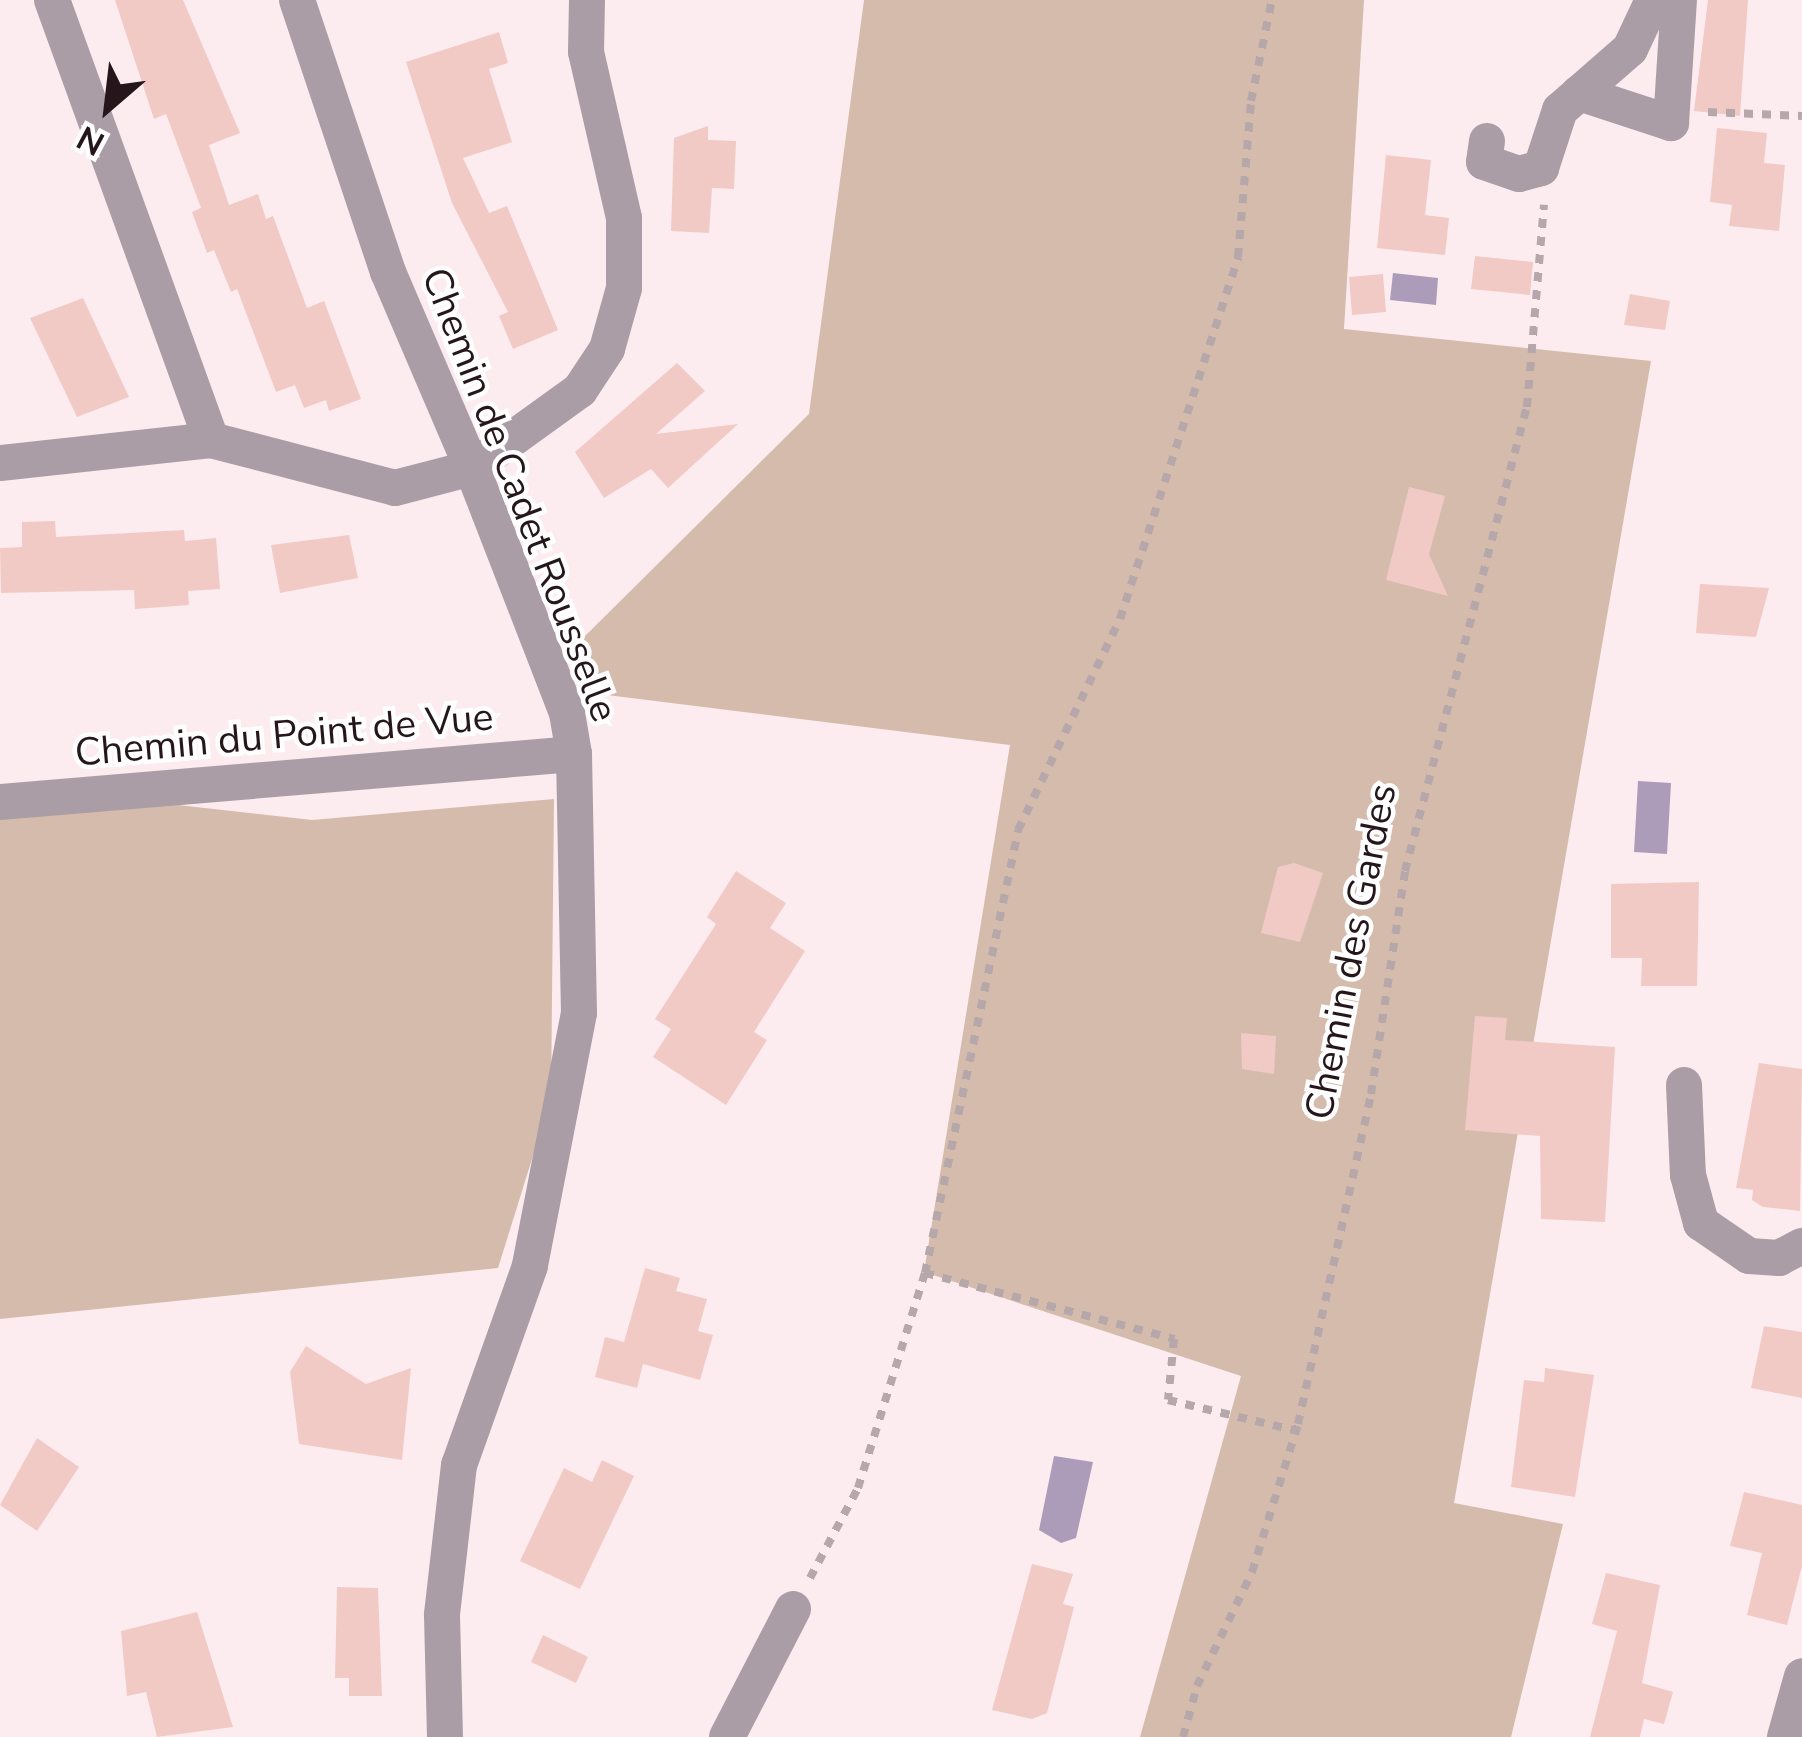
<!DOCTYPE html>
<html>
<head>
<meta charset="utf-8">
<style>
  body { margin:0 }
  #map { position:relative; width:1802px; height:1737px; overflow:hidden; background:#fcecf0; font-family:"Nunito Sans",sans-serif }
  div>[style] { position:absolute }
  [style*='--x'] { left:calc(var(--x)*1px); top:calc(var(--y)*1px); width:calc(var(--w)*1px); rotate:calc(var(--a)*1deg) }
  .green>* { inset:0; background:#d4bbac }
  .water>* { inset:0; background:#ac9cb9 }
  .building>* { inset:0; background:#f2cac5 }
  .path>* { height:8px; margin-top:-4px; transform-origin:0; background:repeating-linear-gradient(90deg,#b6a7ab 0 9px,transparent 0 18px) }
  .minor>* { height:36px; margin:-18px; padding:0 18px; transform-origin:18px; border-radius:18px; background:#aa9da6 }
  span { translate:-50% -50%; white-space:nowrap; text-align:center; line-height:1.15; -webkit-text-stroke:9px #fefefe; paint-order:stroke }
  .street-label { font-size:39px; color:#24161a }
  .north { position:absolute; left:48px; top:48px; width:120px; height:120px; -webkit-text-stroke:9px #fefefe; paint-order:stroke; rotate:208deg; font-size:33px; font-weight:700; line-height:48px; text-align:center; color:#24161a }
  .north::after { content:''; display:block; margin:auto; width:42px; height:54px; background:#24161a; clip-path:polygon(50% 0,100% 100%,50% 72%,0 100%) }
</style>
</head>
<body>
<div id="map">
  <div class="green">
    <div style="clip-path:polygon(864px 0,1364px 0,1344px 329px,1651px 361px,1454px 1503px,1563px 1524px,1511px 1737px,1140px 1737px,1241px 1376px,924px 1272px,1010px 745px,607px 695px,582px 639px,809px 414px)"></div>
    <div style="clip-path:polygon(0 785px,312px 820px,554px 799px,551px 1098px,498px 1268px,0 1319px)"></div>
  </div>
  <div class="water">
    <div style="clip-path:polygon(1393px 273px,1438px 278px,1436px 305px,1390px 300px)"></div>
    <div style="clip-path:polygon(1638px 781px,1671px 783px,1667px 854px,1634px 852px)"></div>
    <div style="clip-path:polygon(1054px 1456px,1093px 1462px,1076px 1538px,1061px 1543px,1039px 1530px)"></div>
  </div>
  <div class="building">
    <div style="clip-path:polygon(115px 0,183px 0,240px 133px,209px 145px,229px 205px,258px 194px,266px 219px,273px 216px,307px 308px,324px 301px,361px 399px,329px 411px,326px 400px,304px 408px,295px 385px,276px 392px,237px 289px,231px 292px,214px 250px,207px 253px,192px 212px,201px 208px,166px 114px,154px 119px)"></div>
    <div style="clip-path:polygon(1708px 0,1748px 0,1740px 116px,1694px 111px)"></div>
    <div style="clip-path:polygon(499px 32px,508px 63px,489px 69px,512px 142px,463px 158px,489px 213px,507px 206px,558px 330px,513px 349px,499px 316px,508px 312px,452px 203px,406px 62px)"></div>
    <div style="clip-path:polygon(708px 126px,708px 140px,736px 141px,734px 189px,712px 188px,709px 233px,671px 231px,674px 138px)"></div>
    <div style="clip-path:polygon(1717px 128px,1767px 133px,1764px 163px,1785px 165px,1779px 231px,1729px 226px,1732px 205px,1710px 202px)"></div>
    <div style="clip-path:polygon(1386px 155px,1431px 160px,1425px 215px,1449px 218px,1445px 255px,1377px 248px)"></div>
    <div style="clip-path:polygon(1475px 256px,1533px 262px,1530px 295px,1471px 289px)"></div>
    <div style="clip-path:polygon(1383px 274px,1386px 312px,1352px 315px,1349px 277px)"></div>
    <div style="clip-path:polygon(1630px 294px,1670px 301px,1665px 330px,1624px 325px)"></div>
    <div style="clip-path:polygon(83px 298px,129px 397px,77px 417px,30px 318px)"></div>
    <div style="clip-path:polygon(677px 363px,705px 391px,656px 434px,738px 424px,668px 488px,651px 469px,604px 498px,575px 452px)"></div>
    <div style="clip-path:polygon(1409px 487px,1445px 496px,1429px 554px,1448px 596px,1386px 580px)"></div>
    <div style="clip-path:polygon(55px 521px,56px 537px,184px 530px,185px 541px,216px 538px,220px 589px,188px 591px,189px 605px,135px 609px,134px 590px,1px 593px,0 548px,22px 547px,22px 522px)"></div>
    <div style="clip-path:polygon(349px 535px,358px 578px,280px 593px,271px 545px)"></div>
    <div style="clip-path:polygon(1700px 584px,1769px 588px,1756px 637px,1696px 633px)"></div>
    <div style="clip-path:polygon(1294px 863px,1323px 873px,1300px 942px,1261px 933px,1278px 867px)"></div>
    <div style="clip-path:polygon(736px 871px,786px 903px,770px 928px,805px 951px,754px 1032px,767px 1040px,726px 1105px,653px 1057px,671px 1029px,655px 1019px,716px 924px,707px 917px)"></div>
    <div style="clip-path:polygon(1699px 882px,1697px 986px,1641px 986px,1642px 958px,1611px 958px,1611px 884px)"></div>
    <div style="clip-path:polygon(1475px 1016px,1507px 1018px,1505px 1040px,1615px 1047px,1605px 1222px,1541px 1219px,1540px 1136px,1465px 1130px)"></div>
    <div style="clip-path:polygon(1241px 1033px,1276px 1036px,1274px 1074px,1242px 1069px)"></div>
    <div style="clip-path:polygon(1759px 1063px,1802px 1069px,1800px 1211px,1763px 1207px,1752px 1200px,1753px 1190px,1736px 1188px)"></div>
    <div style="clip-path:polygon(645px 1268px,680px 1278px,676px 1291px,707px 1299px,698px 1331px,713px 1335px,700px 1380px,643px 1364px,637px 1388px,595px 1377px,605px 1337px,624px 1342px)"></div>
    <div style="clip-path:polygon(1764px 1326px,1802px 1332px,1802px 1398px,1751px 1388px)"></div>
    <div style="clip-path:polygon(306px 1346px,366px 1384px,411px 1368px,402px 1460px,299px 1444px,290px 1372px)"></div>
    <div style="clip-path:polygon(1545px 1368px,1594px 1375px,1575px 1497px,1511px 1487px,1524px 1380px,1544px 1382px)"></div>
    <div style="clip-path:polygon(37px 1438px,79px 1467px,37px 1531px,0 1505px)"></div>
    <div style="clip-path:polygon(602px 1460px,634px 1476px,580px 1589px,520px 1561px,564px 1468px,592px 1482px)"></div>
    <div style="clip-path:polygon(1744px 1492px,1802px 1505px,1802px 1566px,1787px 1625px,1747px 1615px,1762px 1553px,1730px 1546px)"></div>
    <div style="clip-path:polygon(1032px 1564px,1073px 1574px,1063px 1604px,1074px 1607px,1047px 1713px,1032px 1719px,992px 1710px)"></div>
    <div style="clip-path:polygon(1606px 1573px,1660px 1585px,1642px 1683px,1673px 1692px,1664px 1724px,1644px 1719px,1640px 1737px,1590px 1737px,1617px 1631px,1592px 1624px)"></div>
    <div style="clip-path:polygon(337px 1587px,378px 1588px,382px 1696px,349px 1696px,349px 1678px,335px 1678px)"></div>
    <div style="clip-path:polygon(197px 1612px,233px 1727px,157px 1737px,146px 1692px,127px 1696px,121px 1631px)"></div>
    <div style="clip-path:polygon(543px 1635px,588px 1657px,576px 1683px,531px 1662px)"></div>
  </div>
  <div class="path">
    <div style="--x:1708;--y:112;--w:94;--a:2.4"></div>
    <div style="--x:925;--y:1273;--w:258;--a:14.8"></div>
    <div style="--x:1174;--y:1339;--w:61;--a:95.6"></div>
    <div style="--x:1168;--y:1400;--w:129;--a:13.5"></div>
    <div style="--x:810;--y:1578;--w:102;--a:-61.9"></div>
    <div style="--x:858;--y:1488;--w:225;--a:-72.7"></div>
    <div style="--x:925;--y:1273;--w:453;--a:-78.1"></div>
    <div style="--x:1018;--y:830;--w:234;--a:-64.2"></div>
    <div style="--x:1120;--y:619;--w:381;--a:-71.9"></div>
    <div style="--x:1238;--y:257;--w:157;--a:-85.2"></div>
    <div style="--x:1251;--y:101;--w:103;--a:-78.3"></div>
    <div style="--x:1183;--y:1737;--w:53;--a:-74.6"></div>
    <div style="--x:1197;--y:1686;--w:127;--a:-64.2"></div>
    <div style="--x:1252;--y:1572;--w:155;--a:-72.7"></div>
    <div style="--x:1298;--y:1424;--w:338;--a:-77.5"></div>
    <div style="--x:1371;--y:1094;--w:226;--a:-81.3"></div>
    <div style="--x:1405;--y:871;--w:480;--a:-75.3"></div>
    <div style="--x:1527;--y:407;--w:203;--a:-85.2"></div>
  </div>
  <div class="minor">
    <div style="--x:52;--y:0;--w:468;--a:70.1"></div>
    <div style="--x:297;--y:0;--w:287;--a:71.5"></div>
    <div style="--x:388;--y:272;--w:213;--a:66.8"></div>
    <div style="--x:472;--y:468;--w:263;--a:68.8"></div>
    <div style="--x:567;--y:713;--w:42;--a:80.3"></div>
    <div style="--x:574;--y:754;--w:259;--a:88.9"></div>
    <div style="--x:579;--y:1013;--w:258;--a:101"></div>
    <div style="--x:530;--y:1266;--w:211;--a:109.6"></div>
    <div style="--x:459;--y:1465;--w:151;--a:96.5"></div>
    <div style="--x:442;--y:1615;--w:122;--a:88.6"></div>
    <div style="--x:1579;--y:93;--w:97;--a:18.1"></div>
    <div style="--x:1671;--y:123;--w:123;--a:-86.3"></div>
    <div style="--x:1487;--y:141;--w:21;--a:98"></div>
    <div style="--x:1484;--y:162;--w:37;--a:19"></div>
    <div style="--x:1519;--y:174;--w:23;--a:-15"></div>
    <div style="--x:1541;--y:168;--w:61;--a:-71.9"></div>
    <div style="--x:1560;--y:110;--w:93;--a:-41.1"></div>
    <div style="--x:1630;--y:49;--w:54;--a:-64.9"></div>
    <div style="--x:0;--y:463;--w:212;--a:-6.2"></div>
    <div style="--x:211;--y:440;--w:190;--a:14.6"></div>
    <div style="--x:395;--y:488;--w:80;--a:-14.6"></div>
    <div style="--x:472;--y:468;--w:133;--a:-35.8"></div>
    <div style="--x:580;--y:390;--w:49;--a:-56.6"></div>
    <div style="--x:607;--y:349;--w:63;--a:-74.4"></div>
    <div style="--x:624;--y:288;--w:70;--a:-90"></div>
    <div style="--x:624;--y:218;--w:170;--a:-102.9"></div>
    <div style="--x:586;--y:52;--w:52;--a:-88.9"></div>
    <div style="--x:0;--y:802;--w:576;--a:-4.78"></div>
    <div style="--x:1684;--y:1085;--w:90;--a:87.5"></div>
    <div style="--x:1688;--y:1175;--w:50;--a:74.8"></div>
    <div style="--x:1701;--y:1223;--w:58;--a:34.5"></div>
    <div style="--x:1749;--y:1256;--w:30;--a:4"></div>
    <div style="--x:1779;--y:1258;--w:26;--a:-28"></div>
    <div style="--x:727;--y:1737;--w:144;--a:-62.7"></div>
    <div style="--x:1785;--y:1737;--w:63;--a:-74.4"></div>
  </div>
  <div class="street-label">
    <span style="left:519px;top:495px;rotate:69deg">Chemin de Cadet Rousselle</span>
    <span style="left:284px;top:736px;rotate:-5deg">Chemin du Point de Vue</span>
    <span style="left:1352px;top:952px;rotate:-79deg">Chemin des Gardes</span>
  </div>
  <div class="north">N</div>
</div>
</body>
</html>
